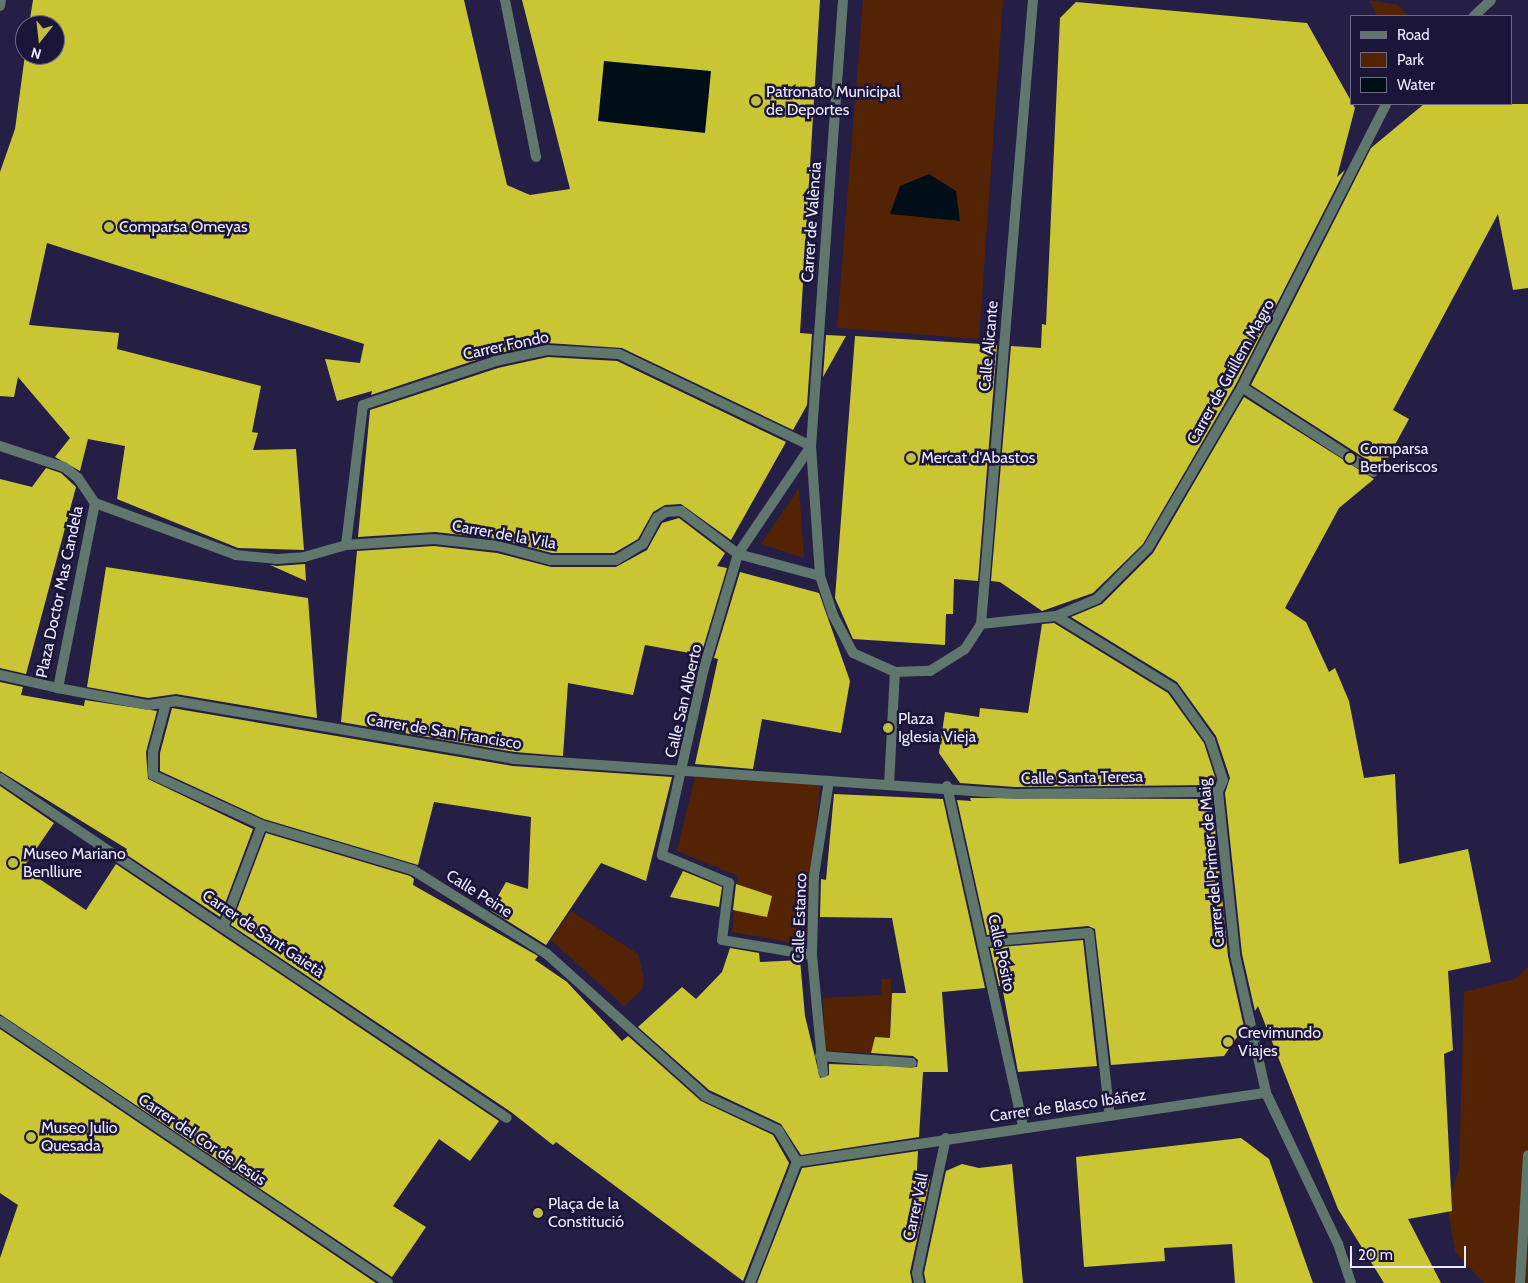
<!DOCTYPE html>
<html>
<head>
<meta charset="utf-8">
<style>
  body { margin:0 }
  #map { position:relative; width:1528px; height:1283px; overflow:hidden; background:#251f45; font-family:Cabin,sans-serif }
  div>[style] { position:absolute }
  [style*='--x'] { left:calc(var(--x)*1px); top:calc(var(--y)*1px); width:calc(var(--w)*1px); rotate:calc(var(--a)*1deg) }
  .green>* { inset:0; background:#542303 }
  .water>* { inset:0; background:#000f17 }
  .building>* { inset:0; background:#cac633 }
  .pedestrian>* { height:10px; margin:-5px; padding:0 5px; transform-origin:5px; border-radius:5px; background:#60776d }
  .minor>* { height:10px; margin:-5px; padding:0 5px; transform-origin:5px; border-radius:5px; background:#60776d }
  .dots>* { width:14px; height:14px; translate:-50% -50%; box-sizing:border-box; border:2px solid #1c153a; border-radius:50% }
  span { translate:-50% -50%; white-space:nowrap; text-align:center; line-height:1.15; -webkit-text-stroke:5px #1c153a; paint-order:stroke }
  .poi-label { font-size:16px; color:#eae9fd }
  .left { translate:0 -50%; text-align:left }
  .street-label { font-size:16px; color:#eae9fd }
  .legend { position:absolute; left:1350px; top:15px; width:162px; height:90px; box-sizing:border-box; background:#1c153a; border:1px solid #6e6a88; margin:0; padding:6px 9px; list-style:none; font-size:15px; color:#eae9fd }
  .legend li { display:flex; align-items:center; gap:10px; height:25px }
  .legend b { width:25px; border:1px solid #6e6a88 }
  .north { position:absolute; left:15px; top:15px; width:50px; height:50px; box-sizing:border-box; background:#1c153a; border:1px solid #6e6a88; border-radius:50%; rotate:196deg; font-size:14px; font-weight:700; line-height:20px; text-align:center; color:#eae9fd }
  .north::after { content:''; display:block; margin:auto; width:18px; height:22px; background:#c0be40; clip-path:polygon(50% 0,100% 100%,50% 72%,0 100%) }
  .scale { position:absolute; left:1350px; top:1246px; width:116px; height:22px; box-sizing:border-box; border:2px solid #eae9fd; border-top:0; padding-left:6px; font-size:15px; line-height:18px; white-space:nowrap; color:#eae9fd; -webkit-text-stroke:4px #1c153a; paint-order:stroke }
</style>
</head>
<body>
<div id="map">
  <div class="green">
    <div style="clip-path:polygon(863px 0,1003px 0,979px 339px,837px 328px)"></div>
    <div style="clip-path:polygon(1369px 0,1398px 5px,1408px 16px,1377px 16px)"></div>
    <div style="clip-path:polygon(799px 488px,804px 558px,761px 544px)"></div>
    <div style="clip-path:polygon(695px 777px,820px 785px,805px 945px,732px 932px,738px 876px,677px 851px)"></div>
    <div style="clip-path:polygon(571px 911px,638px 954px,644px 978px,642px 990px,624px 1006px,551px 940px)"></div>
    <div style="clip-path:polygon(1528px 967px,1528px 1283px,1484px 1283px,1455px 1252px,1447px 1205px,1459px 1169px,1464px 992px,1515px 979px)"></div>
    <div style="clip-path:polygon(881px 979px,891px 979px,890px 1038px,875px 1037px,871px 1053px,825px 1051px,823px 998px,882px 995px)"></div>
  </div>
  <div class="water">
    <div style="clip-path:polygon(604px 61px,711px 71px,705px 133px,598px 121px)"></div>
    <div style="clip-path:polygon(929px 174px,956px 191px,960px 221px,890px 214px,900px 186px)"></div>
  </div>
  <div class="building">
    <div style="clip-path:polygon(evenodd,33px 0,464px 0,507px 185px,530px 195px,570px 189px,522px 0,820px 0,800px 333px,812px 334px,807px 405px,793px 430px,622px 348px,547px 343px,494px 354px,371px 395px,372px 391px,337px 401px,325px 359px,360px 363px,364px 344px,47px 243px,29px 325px,119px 333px,117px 349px,261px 386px,252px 432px,258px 433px,253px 450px,296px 449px,304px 550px,238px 548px,117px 499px,125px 446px,88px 439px,80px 471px,55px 457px,70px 438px,18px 377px,14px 397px,0 396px,0 172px,15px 129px,25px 55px,55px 55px,55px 25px,29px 25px,33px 0,604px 61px,711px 71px,705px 133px,598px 121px,604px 61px)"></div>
    <div style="clip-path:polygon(1076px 2px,1307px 23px,1355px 108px,1337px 177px,1345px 170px,1236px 384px,1143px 544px,1093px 593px,1042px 611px,1000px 582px,991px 581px,1011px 346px,1041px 348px,1042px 324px,1046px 325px,1060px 18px)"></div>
    <div style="clip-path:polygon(1424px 104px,1528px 104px,1528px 288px,1513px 290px,1498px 214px,1393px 410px,1409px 419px,1379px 474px,1377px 466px,1251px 385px,1371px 148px)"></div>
    <div style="clip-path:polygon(826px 335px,846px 336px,823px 377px)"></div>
    <div style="clip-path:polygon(855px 336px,997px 345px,978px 581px,954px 579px,953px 614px,946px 614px,945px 645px,853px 639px,835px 598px)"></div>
    <div style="clip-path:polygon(548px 357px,617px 361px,786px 442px,731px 540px,681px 504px,665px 505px,653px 512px,638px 539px,614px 553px,552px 553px,499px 539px,435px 532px,358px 537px,370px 410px,498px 368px)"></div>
    <div style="clip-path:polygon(1244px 397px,1374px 479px,1339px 508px,1285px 608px,1306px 622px,1329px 672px,1335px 668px,1349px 701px,1364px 778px,1395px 774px,1399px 864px,1468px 849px,1491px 962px,1448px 971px,1453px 1050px,1444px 1054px,1452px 1211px,1408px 1219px,1441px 1283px,1384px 1283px,1338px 1209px,1258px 1006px,1255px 1011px,1242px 954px,1225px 793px,1230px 778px,1216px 736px,1177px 682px,1071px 617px,1102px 604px,1153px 553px)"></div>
    <div style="clip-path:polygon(46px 468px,61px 473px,76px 487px,26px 674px,0 668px,0 479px,32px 487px)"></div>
    <div style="clip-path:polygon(679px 518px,725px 553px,717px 566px,727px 568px,701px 655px,645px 645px,633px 695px,568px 683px,563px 756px,515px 752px,341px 722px,357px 551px,434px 546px,497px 553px,551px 567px,616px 567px,647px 550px,662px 523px)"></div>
    <div style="clip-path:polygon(305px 564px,306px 581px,270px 565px,277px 566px)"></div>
    <div style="clip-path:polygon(106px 567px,308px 598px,317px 718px,176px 694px,148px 698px,87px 687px)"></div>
    <div style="clip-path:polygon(740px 572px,819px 593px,850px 681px,841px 733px,762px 719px,753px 769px,695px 764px,718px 659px,714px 658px)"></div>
    <div style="clip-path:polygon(1054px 623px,1168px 693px,1204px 743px,1216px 780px,1213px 785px,1015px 787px,960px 783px,939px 753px,945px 712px,979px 717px,980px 708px,1028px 713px,1042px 624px)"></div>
    <div style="clip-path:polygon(0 682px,23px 687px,21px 695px,84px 706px,85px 700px,157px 711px,146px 752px,148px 779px,253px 829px,220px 917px,124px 853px,127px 849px,0 771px)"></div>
    <div style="clip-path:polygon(172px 708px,513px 766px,672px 777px,646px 881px,601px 863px,546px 945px,490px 910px,506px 882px,528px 889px,531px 817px,434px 802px,418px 865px,264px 819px,160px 771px,160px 753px)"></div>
    <div style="clip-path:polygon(0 786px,54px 823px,23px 868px,86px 910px,116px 864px,499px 1121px,470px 1161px,439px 1139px,393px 1206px,426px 1227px,392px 1277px,0 1014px)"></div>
    <div style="clip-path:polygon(834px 794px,943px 799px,985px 988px,942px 992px,948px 1072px,923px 1072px,919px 1137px,801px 1155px,781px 1124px,709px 1090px,638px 1027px,682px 987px,696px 999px,722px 972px,730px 948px,759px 953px,760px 962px,800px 960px,805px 1016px,820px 1078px,829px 1075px,829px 1064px,917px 1067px,918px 1060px,913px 1056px,871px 1053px,875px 1037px,890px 1038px,892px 993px,906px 993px,892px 918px,820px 917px,821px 879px,826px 880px)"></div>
    <div style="clip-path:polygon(970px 798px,1212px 799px,1228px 956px,1244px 1027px,1224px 1056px,1111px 1065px,1095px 929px,1088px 926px,987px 935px,957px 800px,971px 801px)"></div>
    <div style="clip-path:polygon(266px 833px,410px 876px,414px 879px,413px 885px,538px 956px,535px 960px,567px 982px,622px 1041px,628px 1036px,701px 1101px,773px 1135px,789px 1163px,743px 1281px,556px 1142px,553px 1145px,511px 1112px,231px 925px)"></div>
    <div style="clip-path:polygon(683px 871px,722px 887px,719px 907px,670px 897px)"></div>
    <div style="clip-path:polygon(736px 884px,772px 896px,767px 917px,733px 910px)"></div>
    <div style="clip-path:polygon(1083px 940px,1097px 1066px,1018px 1072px,1002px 986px,999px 986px,990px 948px)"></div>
    <div style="clip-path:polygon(0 1029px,376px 1283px,0 1283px,0 1258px,18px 1205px,0 1193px)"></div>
    <div style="clip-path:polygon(1241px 1138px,1269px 1159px,1313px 1283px,1235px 1283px,1232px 1244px,1164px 1248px,1165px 1261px,1084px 1267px,1076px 1157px)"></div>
    <div style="clip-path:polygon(918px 1151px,916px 1186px,930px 1179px,910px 1272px,912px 1283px,757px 1283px,802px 1168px)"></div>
    <div style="clip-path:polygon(962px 1164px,979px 1168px,1012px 1164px,1023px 1283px,926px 1283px,924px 1273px,946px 1171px)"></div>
  </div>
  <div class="pedestrian">
    <div style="--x:1056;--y:616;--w:137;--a:31.6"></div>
    <div style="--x:1173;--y:688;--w:64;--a:54.6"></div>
    <div style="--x:1210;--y:740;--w:42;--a:72"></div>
    <div style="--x:1223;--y:780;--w:13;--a:113"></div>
    <div style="--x:1218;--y:792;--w:164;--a:84"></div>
    <div style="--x:1235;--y:955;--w:141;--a:77.3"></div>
    <div style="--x:0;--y:675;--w:59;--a:12.6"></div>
    <div style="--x:829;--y:781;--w:186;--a:4"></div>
    <div style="--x:1015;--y:794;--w:203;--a:-0.6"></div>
    <div style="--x:889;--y:785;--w:113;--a:-87"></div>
  </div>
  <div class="minor">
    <div style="--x:505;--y:0;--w:160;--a:78.8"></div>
    <div style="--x:843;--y:0;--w:447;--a:94.1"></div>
    <div style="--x:811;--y:446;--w:130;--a:86"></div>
    <div style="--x:820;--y:576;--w:41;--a:71.6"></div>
    <div style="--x:833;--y:615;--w:43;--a:62.2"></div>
    <div style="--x:853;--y:653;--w:46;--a:24.3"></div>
    <div style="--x:895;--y:672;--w:35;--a:-2"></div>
    <div style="--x:930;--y:671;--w:41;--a:-32.2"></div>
    <div style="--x:965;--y:649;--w:30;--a:-57"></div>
    <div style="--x:981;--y:624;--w:626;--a:-85.24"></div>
    <div style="--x:0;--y:6;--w:6;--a:-81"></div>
    <div style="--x:1474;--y:16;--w:23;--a:-43"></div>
    <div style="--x:1242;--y:387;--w:156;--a:33"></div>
    <div style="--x:0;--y:446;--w:67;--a:18.2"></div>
    <div style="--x:64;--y:467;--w:18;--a:38"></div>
    <div style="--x:78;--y:478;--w:30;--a:56"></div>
    <div style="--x:95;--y:503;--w:189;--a:101.3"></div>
    <div style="--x:58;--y:688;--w:92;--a:10.7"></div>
    <div style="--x:148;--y:705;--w:27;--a:-8"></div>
    <div style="--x:175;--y:701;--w:344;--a:9.7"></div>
    <div style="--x:514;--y:759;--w:316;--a:4"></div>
    <div style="--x:829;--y:781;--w:96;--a:99"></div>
    <div style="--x:814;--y:876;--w:79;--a:91.5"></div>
    <div style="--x:812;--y:955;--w:118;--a:84.6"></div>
    <div style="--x:95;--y:503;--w:150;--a:20.2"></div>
    <div style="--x:236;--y:555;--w:41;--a:5.6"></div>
    <div style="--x:277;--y:559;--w:27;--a:-4"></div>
    <div style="--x:304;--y:557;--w:44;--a:-15.9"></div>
    <div style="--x:346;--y:545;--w:88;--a:-3.9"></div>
    <div style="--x:434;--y:539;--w:64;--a:6.2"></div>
    <div style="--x:498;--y:546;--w:55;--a:14.8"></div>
    <div style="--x:551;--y:560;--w:65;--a:0"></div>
    <div style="--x:616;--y:560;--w:31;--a:-31"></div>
    <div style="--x:643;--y:544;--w:30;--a:-62"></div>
    <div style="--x:657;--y:518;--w:11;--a:-34"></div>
    <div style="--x:666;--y:512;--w:15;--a:-4"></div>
    <div style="--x:681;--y:511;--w:71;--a:37"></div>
    <div style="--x:738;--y:554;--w:85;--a:15"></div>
    <div style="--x:346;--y:545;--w:141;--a:-83.1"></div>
    <div style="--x:363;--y:405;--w:140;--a:-18.3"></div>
    <div style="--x:496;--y:361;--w:52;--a:-12.2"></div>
    <div style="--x:547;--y:350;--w:72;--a:3.2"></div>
    <div style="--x:619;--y:354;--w:213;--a:25.6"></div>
    <div style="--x:811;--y:446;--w:130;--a:124.1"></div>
    <div style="--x:738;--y:554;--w:119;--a:106.6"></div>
    <div style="--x:704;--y:668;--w:192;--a:102.7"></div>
    <div style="--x:662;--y:855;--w:73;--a:22.7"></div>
    <div style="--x:729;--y:883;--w:57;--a:97"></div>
    <div style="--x:722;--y:940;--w:91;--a:9.5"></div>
    <div style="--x:981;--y:624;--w:75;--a:-6.1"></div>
    <div style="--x:1056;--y:616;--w:44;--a:-22.5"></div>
    <div style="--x:1097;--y:599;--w:72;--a:-45"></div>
    <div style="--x:1148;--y:548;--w:186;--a:-59.7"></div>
    <div style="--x:1242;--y:387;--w:318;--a:-63"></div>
    <div style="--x:166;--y:703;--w:51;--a:104.9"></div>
    <div style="--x:153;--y:752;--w:23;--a:90"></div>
    <div style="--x:153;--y:775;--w:120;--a:24.6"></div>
    <div style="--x:262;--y:825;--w:158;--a:16.6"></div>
    <div style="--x:413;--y:870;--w:158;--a:32.1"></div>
    <div style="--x:547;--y:954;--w:212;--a:41.9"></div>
    <div style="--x:705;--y:1096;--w:81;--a:25"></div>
    <div style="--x:778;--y:1130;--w:37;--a:59"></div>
    <div style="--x:0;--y:778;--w:610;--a:33.85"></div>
    <div style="--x:947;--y:786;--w:349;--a:77.4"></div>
    <div style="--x:224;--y:925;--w:107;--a:-69.2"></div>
    <div style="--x:984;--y:942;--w:105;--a:-4.9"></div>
    <div style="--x:1089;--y:933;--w:184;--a:83.5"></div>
    <div style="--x:0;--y:1021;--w:468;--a:34"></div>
    <div style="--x:820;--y:1056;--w:92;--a:4.4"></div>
    <div style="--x:797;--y:1162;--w:474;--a:-8.4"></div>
    <div style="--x:1266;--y:1093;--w:167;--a:64.5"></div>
    <div style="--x:1338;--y:1244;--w:41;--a:71.6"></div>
    <div style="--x:750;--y:1283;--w:130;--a:-68.8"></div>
    <div style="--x:919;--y:1283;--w:10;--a:-101"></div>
    <div style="--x:917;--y:1273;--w:138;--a:-77.9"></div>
    <div style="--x:1520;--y:1283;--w:128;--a:-86.4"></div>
  </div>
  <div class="dots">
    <div style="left:756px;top:101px;background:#c0be40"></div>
    <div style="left:109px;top:227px;background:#c0be40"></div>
    <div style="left:911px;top:458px;background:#c0be40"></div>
    <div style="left:1350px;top:458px;background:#c0be40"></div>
    <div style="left:888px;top:728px;background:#c0be40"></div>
    <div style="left:13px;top:863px;background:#c0be40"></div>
    <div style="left:1228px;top:1042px;background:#c0be40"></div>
    <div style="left:31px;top:1137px;background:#c0be40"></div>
    <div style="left:538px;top:1213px;background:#c0be40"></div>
  </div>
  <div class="poi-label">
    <span class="left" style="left:766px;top:101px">Patronato Municipal<br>de Deportes</span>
    <span class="left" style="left:119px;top:227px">Comparsa Omeyas</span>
    <span class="left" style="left:1360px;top:458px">Comparsa<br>Berberiscos</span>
    <span class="left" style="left:921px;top:458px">Mercat d'Abastos</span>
    <span class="left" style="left:898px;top:728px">Plaza<br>Iglesia Vieja</span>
    <span class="left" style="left:23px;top:863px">Museo Mariano<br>Benlliure</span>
    <span class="left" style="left:1238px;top:1042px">Crevimundo<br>Viajes</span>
    <span class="left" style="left:41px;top:1137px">Museo Julio<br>Quesada</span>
    <span class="left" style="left:548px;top:1213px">Plaça de la<br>Constitució</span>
  </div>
  <div class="street-label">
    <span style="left:812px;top:222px;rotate:-86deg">Carrer de València</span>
    <span style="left:506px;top:346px;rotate:-12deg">Carrer Fondo</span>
    <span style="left:989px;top:346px;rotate:-85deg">Calle Alicante</span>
    <span style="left:1231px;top:372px;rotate:-61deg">Carrer de Guillem Magro</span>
    <span style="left:504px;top:535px;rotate:10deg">Carrer de la Vila</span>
    <span style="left:60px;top:592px;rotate:-78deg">Plaza Doctor Mas Candela</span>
    <span style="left:684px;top:701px;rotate:-77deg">Calle San Alberto</span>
    <span style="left:444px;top:732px;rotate:9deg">Carrer de San Francisco</span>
    <span style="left:1082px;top:778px;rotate:-1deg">Calle Santa Teresa</span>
    <span style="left:1212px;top:863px;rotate:-95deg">Carrer del Primer de Maig</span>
    <span style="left:479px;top:894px;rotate:32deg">Calle Peine</span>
    <span style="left:800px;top:918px;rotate:-88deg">Calle Estanco</span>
    <span style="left:263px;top:934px;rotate:34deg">Carrer de Sant Gaietà</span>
    <span style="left:1001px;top:953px;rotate:78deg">Calle Pósito</span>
    <span style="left:1068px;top:1106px;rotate:-8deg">Carrer de Blasco Ibáñez</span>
    <span style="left:202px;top:1140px;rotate:34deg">Carrer del Cor de Jesús</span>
    <span style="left:916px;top:1207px;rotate:-78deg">Carrer Vall</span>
  </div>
  <ul class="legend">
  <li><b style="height:6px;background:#60776d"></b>Road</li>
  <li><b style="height:14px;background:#542303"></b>Park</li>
  <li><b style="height:14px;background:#000f17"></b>Water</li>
  </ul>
  <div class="north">N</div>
  <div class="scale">20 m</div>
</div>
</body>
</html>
